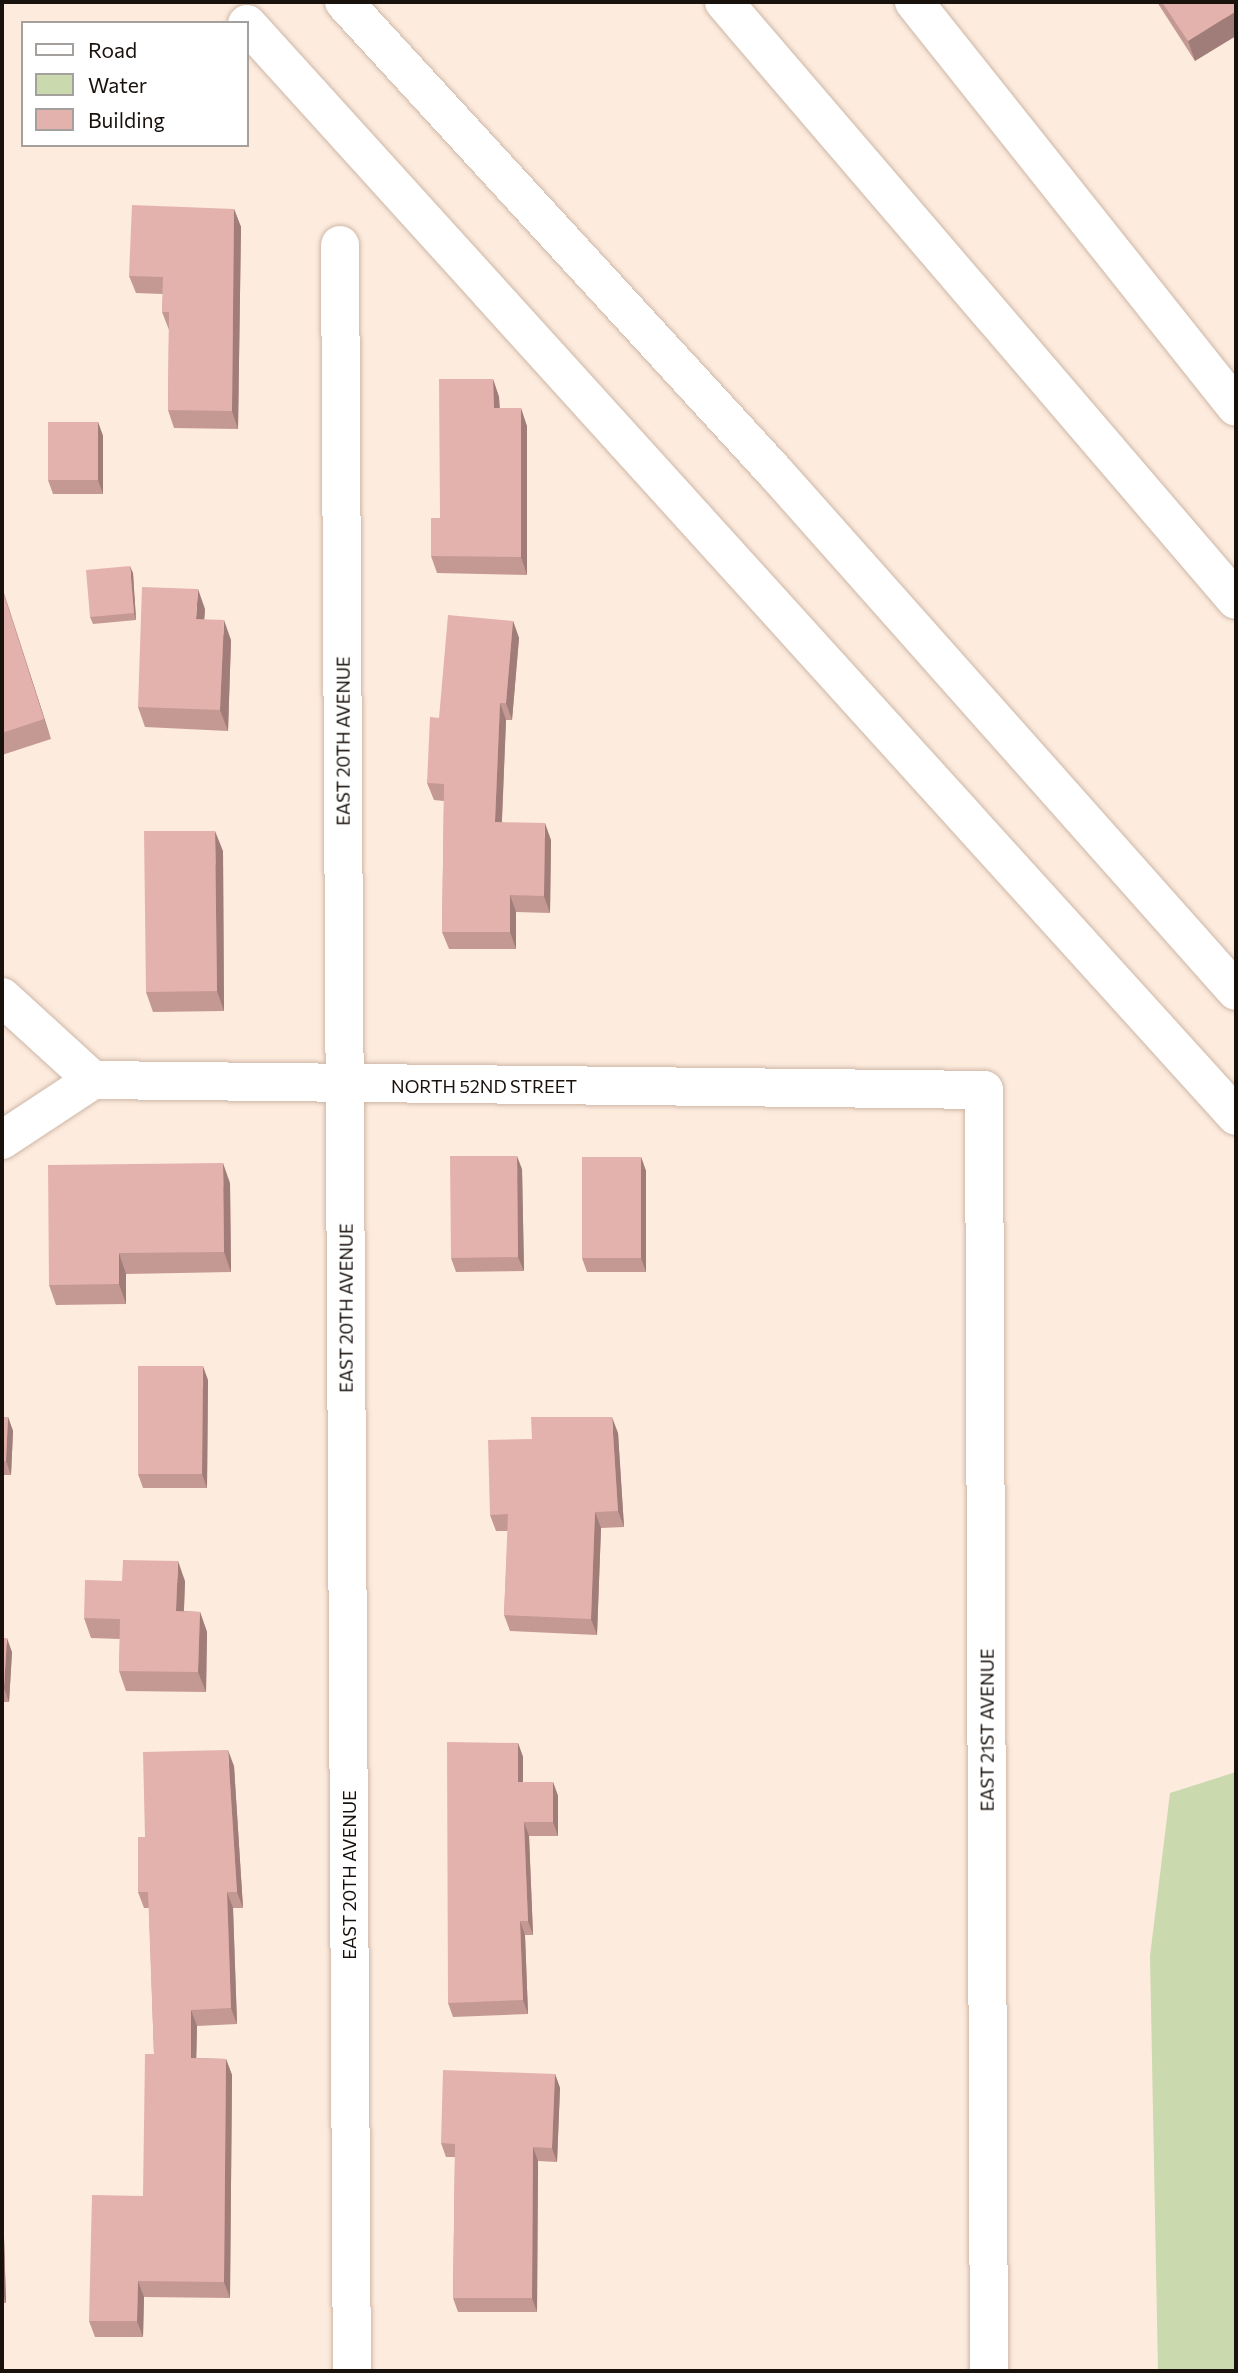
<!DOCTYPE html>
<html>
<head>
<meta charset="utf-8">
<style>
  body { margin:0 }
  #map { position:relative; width:1238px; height:2373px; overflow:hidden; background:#fdebdd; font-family:Commissioner,sans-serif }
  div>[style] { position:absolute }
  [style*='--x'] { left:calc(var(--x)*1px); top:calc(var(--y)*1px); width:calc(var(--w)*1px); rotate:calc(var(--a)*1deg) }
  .water>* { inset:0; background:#cbd9ae }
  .roads { filter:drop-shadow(0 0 2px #cdb7a7) drop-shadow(0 0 2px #cdb7a7) }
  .minor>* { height:38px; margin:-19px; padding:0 19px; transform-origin:19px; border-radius:19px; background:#fff }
  .motorway>* { height:38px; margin:-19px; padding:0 19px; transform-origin:19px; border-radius:19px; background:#fff }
  .wall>* { inset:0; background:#c49994 }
  .shaded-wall>* { inset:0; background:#a07d78 }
  .building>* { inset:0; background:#e4b2ac }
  span { translate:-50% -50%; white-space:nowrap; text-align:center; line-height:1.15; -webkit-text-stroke:7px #fff; paint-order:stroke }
  .street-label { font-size:18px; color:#19110c }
  .frame { position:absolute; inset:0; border:4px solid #19110c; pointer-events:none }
  .legend { position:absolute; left:21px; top:21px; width:228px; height:126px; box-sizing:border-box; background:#fff; border:2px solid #a3a09e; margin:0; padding:9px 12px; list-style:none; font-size:21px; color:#19110c }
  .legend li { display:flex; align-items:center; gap:14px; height:35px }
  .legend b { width:35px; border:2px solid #a3a09e }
</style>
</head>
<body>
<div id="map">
  <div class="water">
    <div style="clip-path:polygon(1236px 1772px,1236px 2371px,1158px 2371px,1150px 1956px,1170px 1793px)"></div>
  </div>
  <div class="roads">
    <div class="minor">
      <div style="--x:340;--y:245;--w:2126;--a:89.68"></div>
      <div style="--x:2;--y:997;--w:123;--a:42.4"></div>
      <div style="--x:2;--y:1140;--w:109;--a:-33.4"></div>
      <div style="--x:93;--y:1080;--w:891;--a:0.64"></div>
      <div style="--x:984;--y:1090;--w:1281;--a:89.78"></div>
    </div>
    <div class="motorway">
      <div style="--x:344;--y:2;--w:638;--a:47.48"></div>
      <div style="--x:775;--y:472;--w:694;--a:48.39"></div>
      <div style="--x:724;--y:2;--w:787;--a:49.43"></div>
      <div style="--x:914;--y:2;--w:517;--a:51.51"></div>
      <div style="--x:247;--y:24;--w:1473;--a:47.83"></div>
    </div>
  </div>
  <div class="wall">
    <div style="clip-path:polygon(1157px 2px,1236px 2px,1195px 61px)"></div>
    <div style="clip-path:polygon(234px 209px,241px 227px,238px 429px,174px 428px,168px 410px,169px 330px,162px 312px,163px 294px,136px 293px,129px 276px)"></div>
    <div style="clip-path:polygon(493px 379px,499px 397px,500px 408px,527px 426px,527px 575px,437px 573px,431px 556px,440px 518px)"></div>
    <div style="clip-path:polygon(98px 422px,103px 436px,103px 494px,53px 494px,48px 480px)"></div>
    <div style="clip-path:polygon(133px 573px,136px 620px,93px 624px,90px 617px)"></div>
    <div style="clip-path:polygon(2px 587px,51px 739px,2px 755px)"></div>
    <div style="clip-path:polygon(205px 609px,204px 620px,231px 640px,228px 731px,145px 727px,138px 707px)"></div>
    <div style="clip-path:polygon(513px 621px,519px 638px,512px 720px,506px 720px,502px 822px,551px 840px,550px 913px,516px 912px,516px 949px,449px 949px,442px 932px,444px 801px,434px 800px,427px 783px,439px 718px)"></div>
    <div style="clip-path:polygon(223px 851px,224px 1011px,153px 1012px,146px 992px)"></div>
    <div style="clip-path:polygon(641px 1157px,646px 1171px,646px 1272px,587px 1272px,582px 1258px)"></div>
    <div style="clip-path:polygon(522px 1169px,524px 1271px,456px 1272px,451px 1258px)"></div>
    <div style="clip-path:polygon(230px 1183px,231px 1272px,126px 1274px,126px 1304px,56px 1305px,49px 1285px)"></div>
    <div style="clip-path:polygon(208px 1380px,207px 1488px,143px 1488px,138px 1474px)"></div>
    <div style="clip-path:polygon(2px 1417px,8px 1417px,13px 1431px,11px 1475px,2px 1475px)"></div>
    <div style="clip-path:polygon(618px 1433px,624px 1527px,601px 1528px,597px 1635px,510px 1631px,504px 1615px,508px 1531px,496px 1531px,490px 1515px,532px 1439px)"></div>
    <div style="clip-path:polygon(185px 1581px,184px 1611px,200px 1612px,207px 1632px,206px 1692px,126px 1691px,119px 1671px,120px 1639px,91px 1638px,84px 1618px)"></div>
    <div style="clip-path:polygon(2px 1638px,12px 1652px,9px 1702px,2px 1702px)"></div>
    <div style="clip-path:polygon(518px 1743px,523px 1757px,523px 1782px,553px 1782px,558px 1796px,558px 1836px,529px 1836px,533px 1935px,525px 1935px,528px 2014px,453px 2017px,448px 2003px)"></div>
    <div style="clip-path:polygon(234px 1766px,243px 1908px,233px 1908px,237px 2024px,197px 2026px,196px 2058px,226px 2059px,232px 2075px,230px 2298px,144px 2297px,143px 2337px,95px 2337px,89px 2321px,143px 2196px,154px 2054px,149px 1908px,144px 1908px,138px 1892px,145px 1837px)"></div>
    <div style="clip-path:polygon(555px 2074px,560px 2088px,557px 2162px,538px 2161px,537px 2312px,458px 2312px,453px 2298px,455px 2157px,446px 2157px,441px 2143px)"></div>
    <div style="clip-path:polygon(2px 2201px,3px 2204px,6px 2303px,2px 2303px)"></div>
  </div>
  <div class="shaded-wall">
    <div style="clip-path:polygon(1236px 11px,1236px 36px,1195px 61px,1188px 41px)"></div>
    <div style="clip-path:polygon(234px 209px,241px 227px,238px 429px,232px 411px)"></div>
    <div style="clip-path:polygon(493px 379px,499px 397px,500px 426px,494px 408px)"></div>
    <div style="clip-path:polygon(521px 408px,527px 426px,527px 575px,521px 557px)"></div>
    <div style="clip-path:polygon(98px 422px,103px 436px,103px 494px,98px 480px)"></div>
    <div style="clip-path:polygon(130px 566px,133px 573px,136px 620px,134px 613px)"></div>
    <div style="clip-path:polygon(2px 587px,3px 590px,51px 739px,44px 719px)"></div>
    <div style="clip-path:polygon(198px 589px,205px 609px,203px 639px,196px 619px)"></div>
    <div style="clip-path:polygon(224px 620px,231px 640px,228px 731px,220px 710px)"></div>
    <div style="clip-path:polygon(513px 621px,519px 638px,512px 720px,506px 703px)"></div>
    <div style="clip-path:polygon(500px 703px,506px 720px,501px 839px,495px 822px)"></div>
    <div style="clip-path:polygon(545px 823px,551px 840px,550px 913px,544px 896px)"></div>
    <div style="clip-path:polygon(215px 831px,223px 851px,224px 1011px,217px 991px)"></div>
    <div style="clip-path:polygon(510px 895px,516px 912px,516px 949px,510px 932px)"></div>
    <div style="clip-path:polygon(517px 1156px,522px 1169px,524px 1271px,518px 1257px)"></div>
    <div style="clip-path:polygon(641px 1157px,646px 1171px,646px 1272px,641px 1258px)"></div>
    <div style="clip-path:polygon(223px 1163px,230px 1183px,231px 1272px,224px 1252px)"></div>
    <div style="clip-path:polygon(119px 1253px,126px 1274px,126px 1304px,119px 1284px)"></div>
    <div style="clip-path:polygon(203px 1366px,208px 1380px,207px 1488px,202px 1474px)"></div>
    <div style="clip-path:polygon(8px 1417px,13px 1431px,11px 1475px,6px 1461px)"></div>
    <div style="clip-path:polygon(612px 1417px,618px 1433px,624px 1527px,618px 1511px)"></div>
    <div style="clip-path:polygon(595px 1512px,601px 1528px,597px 1635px,591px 1619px)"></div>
    <div style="clip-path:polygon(178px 1561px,185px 1581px,183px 1631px,176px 1611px)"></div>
    <div style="clip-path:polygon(200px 1612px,207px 1632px,206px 1692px,198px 1672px)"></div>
    <div style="clip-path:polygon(7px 1638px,12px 1652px,9px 1702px,4px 1688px)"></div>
    <div style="clip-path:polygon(518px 1743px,523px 1757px,523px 1796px,518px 1782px)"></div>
    <div style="clip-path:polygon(228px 1750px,234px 1766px,243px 1908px,237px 1892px)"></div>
    <div style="clip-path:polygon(553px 1782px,558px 1796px,558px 1836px,553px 1822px)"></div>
    <div style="clip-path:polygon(524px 1822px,529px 1836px,533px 1935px,528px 1921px)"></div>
    <div style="clip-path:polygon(227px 1892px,233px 1908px,237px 2024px,231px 2008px)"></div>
    <div style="clip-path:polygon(520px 1921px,525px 1935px,528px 2014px,523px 2000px)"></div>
    <div style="clip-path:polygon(191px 2010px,197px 2026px,196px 2074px,191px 2058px)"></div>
    <div style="clip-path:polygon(226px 2059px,232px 2075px,230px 2298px,224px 2282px)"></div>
    <div style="clip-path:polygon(555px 2074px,560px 2088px,557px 2162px,552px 2148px)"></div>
    <div style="clip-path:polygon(533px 2147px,538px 2161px,537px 2312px,532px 2298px)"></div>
    <div style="clip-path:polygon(2px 2201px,3px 2204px,6px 2303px,2px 2291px)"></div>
    <div style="clip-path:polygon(138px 2281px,144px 2297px,143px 2337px,137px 2321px)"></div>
  </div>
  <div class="building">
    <div style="clip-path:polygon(1162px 2px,1236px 2px,1236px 11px,1188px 41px)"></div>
    <div style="clip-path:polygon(132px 205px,234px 209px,232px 411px,168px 410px,169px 312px,162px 312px,163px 277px,129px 276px)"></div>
    <div style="clip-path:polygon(439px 379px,493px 379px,494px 408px,521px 408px,521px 557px,431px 556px,431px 518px,440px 518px)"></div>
    <div style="clip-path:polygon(48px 422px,98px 422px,98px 480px,48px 480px)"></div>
    <div style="clip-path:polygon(130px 566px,134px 613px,90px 617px,86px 570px)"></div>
    <div style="clip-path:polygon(142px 587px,198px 589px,196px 619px,224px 620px,220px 710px,138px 707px)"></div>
    <div style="clip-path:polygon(2px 589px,44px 719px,2px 733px)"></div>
    <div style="clip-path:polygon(448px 615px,513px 621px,506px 703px,500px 703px,495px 822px,545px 823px,544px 896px,510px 895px,510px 932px,442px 932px,444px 784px,427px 783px,430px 717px,439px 718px)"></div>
    <div style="clip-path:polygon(144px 831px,215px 831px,217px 991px,146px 992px)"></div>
    <div style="clip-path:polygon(450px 1156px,517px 1156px,518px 1257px,451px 1258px)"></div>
    <div style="clip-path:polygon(582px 1157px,641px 1157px,641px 1258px,582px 1258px)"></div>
    <div style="clip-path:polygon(223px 1163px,224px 1252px,119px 1253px,119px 1284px,49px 1285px,48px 1165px)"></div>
    <div style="clip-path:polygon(138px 1366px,203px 1366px,202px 1474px,138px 1474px)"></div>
    <div style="clip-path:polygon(2px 1417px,8px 1417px,6px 1461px,2px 1461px)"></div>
    <div style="clip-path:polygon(531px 1417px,612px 1417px,618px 1511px,595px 1512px,591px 1619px,504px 1615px,508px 1514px,490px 1515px,488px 1440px,532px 1439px)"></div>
    <div style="clip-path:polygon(123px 1560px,178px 1561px,176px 1611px,200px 1612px,198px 1672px,119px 1671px,120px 1619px,84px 1618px,85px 1580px,122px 1581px)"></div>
    <div style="clip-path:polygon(2px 1638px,7px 1638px,4px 1688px,2px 1688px)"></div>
    <div style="clip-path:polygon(447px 1742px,518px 1743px,518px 1782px,553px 1782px,553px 1822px,524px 1822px,528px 1921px,520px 1921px,523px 2000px,448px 2003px)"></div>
    <div style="clip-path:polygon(228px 1750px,237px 1892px,227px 1892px,231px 2008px,191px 2010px,191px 2058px,226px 2059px,224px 2282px,138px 2281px,137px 2321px,89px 2321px,92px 2195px,143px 2196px,145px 2054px,154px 2054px,148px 1892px,138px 1892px,138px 1837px,145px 1837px,143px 1752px)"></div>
    <div style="clip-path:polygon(443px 2070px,555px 2074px,552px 2148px,533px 2147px,532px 2298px,453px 2298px,455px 2144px,441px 2143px)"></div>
  </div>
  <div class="street-label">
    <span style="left:343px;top:741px;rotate:-90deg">EAST 20TH AVENUE</span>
    <span style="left:484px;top:1086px">NORTH 52ND STREET</span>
    <span style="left:346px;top:1308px;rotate:-90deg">EAST 20TH AVENUE</span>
    <span style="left:987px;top:1730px;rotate:-90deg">EAST 21ST AVENUE</span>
    <span style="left:349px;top:1875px;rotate:-90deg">EAST 20TH AVENUE</span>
  </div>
  <div class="frame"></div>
  <ul class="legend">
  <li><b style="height:9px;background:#fff"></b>Road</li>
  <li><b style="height:19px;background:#cbd9ae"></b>Water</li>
  <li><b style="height:19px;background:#e4b2ac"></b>Building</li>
  </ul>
</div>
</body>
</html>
